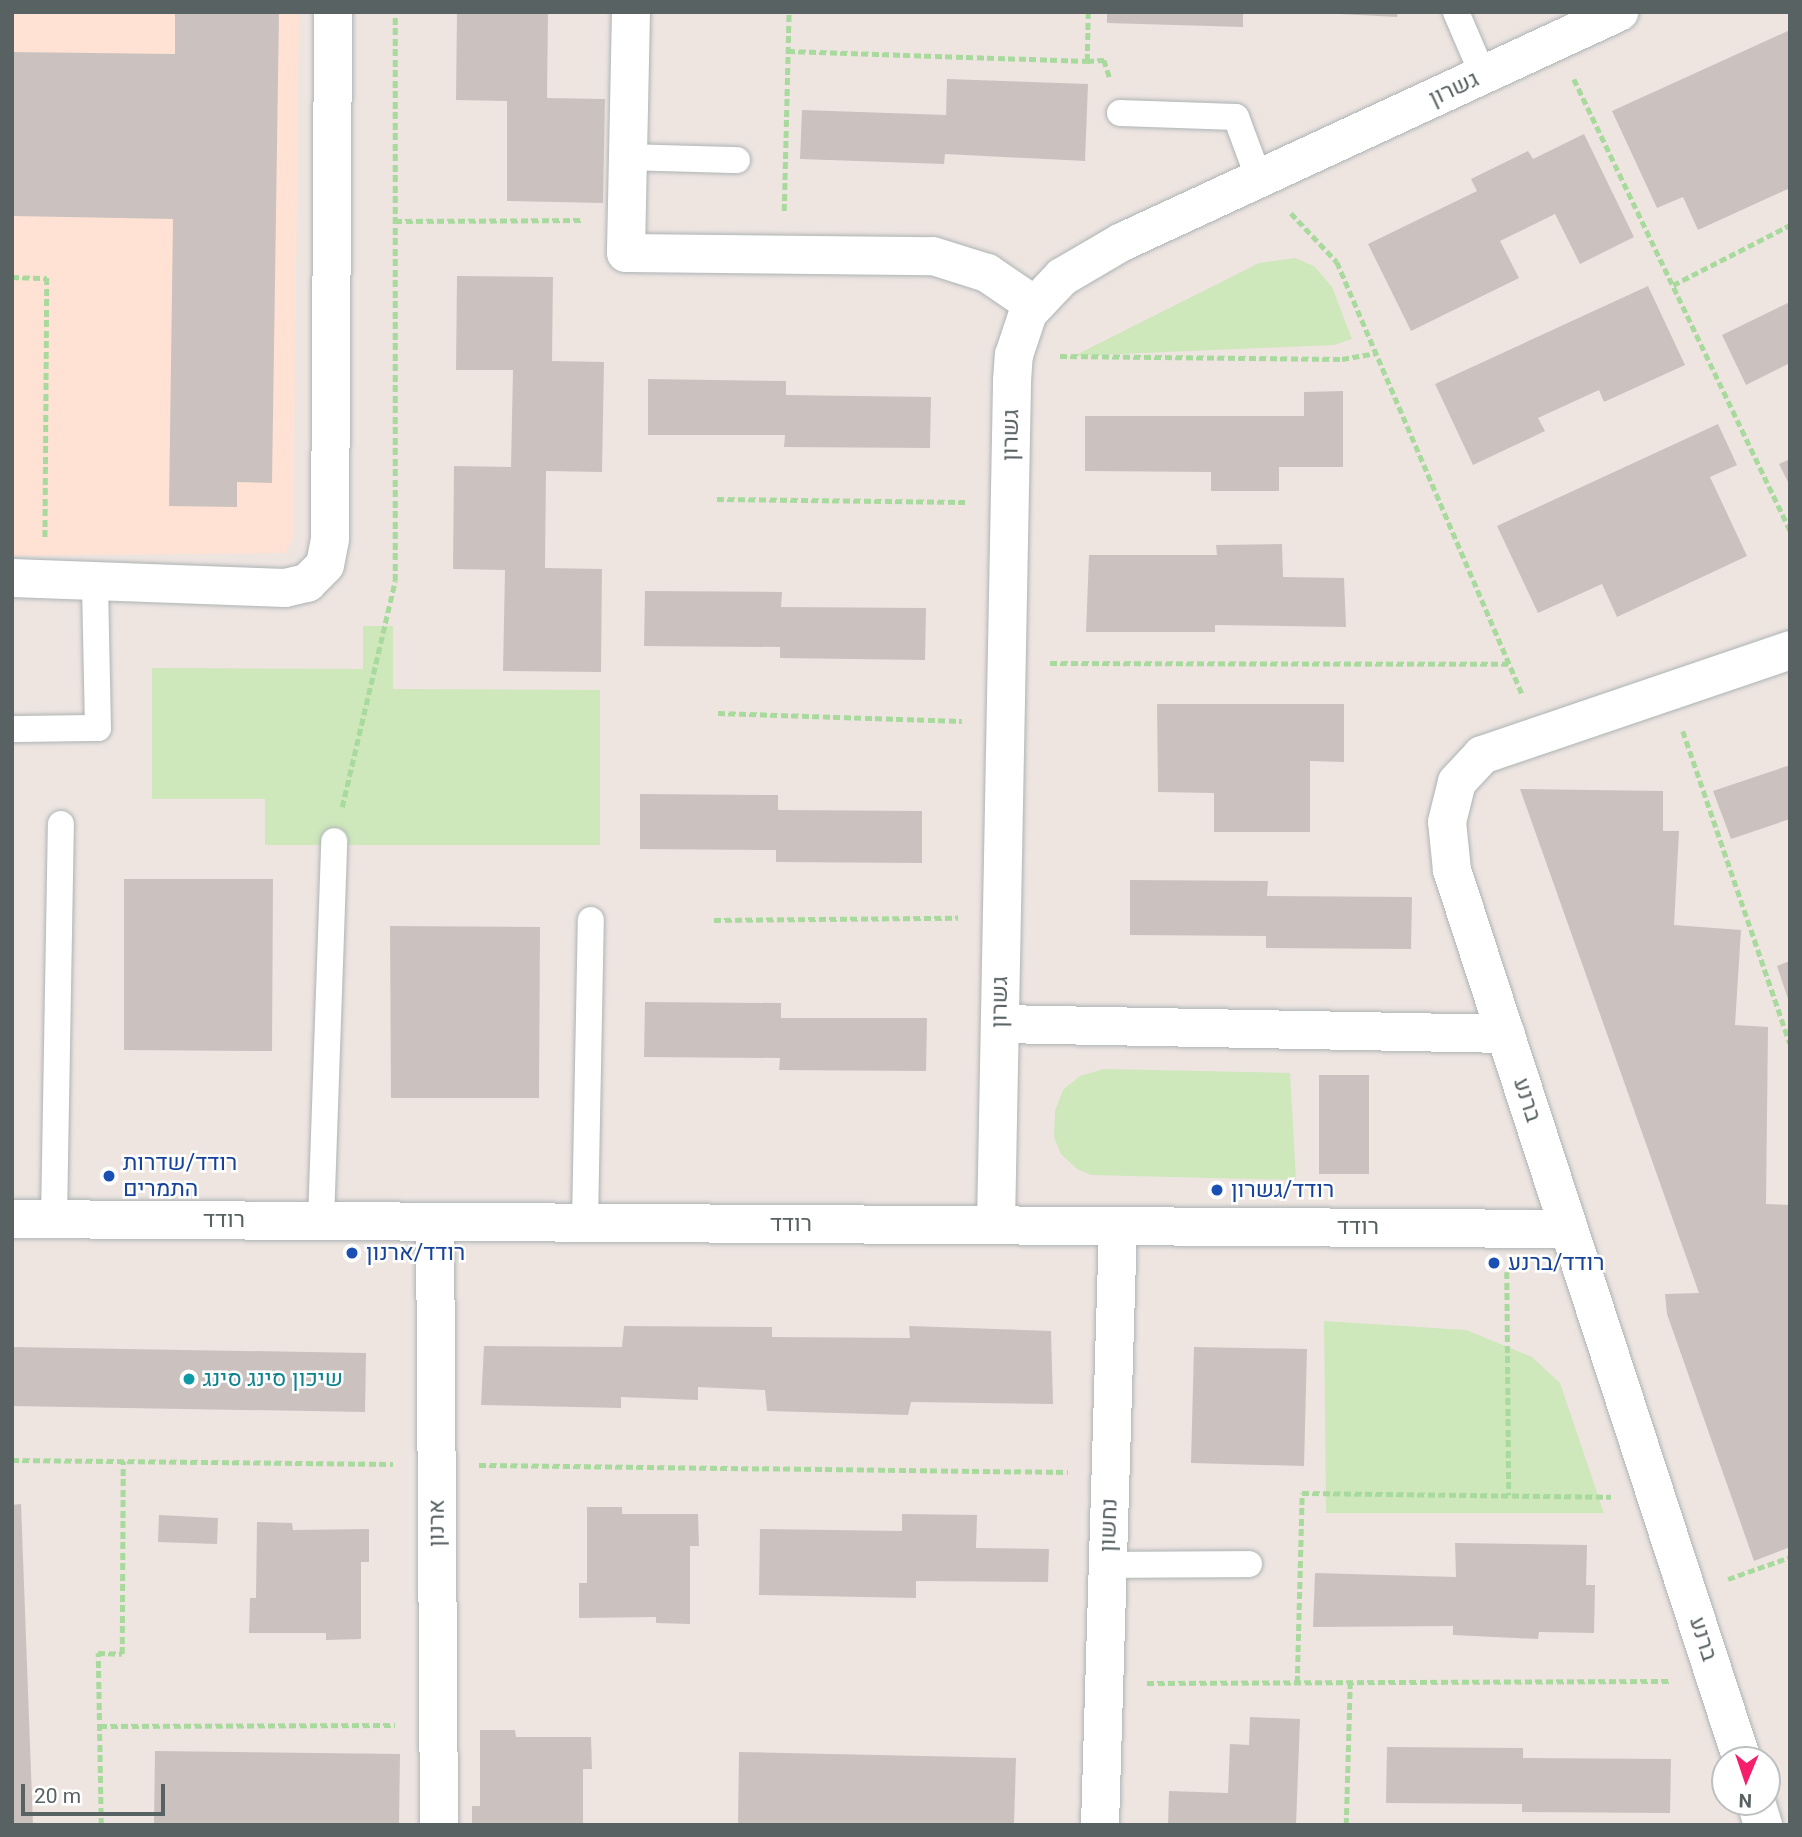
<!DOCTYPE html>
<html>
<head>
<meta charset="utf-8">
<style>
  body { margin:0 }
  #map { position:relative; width:1802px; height:1837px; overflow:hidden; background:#eee5e1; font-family:Roboto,Heebo,sans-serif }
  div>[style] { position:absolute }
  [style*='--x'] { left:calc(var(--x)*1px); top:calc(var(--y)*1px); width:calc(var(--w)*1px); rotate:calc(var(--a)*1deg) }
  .commercial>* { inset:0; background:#ffe2d4 }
  .green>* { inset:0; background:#cee7bb }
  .building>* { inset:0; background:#cbc2c0 }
  .path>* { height:4.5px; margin-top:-2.25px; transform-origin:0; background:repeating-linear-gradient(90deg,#a8da9d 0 7px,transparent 0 10.5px) }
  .roads { filter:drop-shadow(0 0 2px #adb4b5) drop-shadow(0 0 2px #adb4b5) }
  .service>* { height:26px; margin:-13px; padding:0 13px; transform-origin:13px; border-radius:13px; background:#fff }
  .minor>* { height:38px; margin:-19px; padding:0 19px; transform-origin:19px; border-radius:19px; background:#fff }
  .dots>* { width:19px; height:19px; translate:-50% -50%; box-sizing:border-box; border:4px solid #fff; border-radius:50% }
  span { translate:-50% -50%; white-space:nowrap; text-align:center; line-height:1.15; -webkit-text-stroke:5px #fff; paint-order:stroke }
  .street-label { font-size:23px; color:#596263 }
  .transit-label { font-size:23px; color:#164399 }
  .left { translate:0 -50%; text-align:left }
  .culture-label { font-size:23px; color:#0d838f }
  .frame { position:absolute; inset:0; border:14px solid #596263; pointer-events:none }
  .north { position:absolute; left:1711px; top:1746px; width:70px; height:70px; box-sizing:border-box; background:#fff; border:2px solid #bdc0c1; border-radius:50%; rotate:182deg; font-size:19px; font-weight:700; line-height:28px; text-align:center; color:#596263 }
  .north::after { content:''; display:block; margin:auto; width:24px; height:32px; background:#f51f6c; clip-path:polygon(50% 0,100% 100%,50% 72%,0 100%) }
  .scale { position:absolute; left:21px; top:1784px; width:144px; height:32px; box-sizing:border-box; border:4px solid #596263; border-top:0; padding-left:9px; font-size:21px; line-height:24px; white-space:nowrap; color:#596263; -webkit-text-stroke:5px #fff; paint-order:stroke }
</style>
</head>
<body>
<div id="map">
  <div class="commercial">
    <div style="clip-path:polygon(12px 12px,299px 12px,293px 538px,285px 553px,12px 556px)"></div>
  </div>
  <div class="green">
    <div style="clip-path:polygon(1295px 258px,1314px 266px,1332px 287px,1352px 339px,1334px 345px,1074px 356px,1259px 263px)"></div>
    <div style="clip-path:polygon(363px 626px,393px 626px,393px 689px,600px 690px,600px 845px,265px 845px,265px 799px,152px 799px,152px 668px,363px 669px)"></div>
    <div style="clip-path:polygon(1104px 1069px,1290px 1073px,1296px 1180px,1091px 1175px,1077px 1169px,1061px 1154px,1054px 1137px,1055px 1111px,1063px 1090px,1080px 1076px)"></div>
    <div style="clip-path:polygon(1324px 1321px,1466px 1330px,1532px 1357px,1560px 1383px,1604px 1513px,1326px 1513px)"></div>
  </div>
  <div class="building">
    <div style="clip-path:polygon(175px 12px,279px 12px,272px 483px,237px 482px,237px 507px,169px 506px,173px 219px,12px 216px,12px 52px,175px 54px)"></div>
    <div style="clip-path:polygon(457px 12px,548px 12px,547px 98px,605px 99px,603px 203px,507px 201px,507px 101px,456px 100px)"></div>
    <div style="clip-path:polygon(1107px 12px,1243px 12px,1243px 27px,1107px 23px)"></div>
    <div style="clip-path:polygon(1301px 12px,1398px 12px,1397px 17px)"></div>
    <div style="clip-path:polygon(1790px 30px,1790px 188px,1698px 230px,1683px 197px,1657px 208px,1612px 111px)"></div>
    <div style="clip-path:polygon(947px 79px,1088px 84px,1085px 161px,945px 154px,944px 164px,800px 159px,802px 110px,946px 115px)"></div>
    <div style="clip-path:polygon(1584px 134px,1634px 237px,1580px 264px,1555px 214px,1500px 241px,1519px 278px,1411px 331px,1368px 244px,1477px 191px,1471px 179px,1528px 151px,1533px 159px)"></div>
    <div style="clip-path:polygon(457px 276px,553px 277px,552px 361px,604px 362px,602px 472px,546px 471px,545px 568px,602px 569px,601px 672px,503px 671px,505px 570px,453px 569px,454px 466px,511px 467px,513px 370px,456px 370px)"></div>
    <div style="clip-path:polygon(1648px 286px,1685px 365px,1604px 402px,1599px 390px,1538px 418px,1545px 431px,1473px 465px,1435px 384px)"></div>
    <div style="clip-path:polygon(1790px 302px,1790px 363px,1746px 385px,1722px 335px)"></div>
    <div style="clip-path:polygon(648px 379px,786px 381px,786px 395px,931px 397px,930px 448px,784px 447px,785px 435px,648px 435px)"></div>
    <div style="clip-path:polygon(1343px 391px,1343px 467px,1279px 467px,1279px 491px,1211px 491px,1211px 472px,1085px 471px,1085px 416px,1304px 416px,1304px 392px)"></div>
    <div style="clip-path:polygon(1718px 424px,1737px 465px,1710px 477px,1747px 556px,1617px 617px,1602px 584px,1538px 613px,1497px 526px)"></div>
    <div style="clip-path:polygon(1790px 459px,1790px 486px,1779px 464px)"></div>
    <div style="clip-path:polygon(1282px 544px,1283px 577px,1344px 578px,1346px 627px,1215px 625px,1215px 632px,1086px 632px,1089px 555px,1217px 555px,1216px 545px)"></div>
    <div style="clip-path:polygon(645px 591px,782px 592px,781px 607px,926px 608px,925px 660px,780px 658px,780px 647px,644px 646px)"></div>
    <div style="clip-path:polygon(1157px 704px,1344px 704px,1344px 762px,1310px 761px,1310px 832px,1214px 832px,1214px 793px,1158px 792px)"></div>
    <div style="clip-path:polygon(1790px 765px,1790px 819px,1731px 839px,1713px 791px)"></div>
    <div style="clip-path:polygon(1520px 789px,1663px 791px,1663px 831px,1679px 831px,1674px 925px,1741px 930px,1735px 1025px,1768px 1027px,1766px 1204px,1790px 1205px,1790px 1547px,1754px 1561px,1667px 1314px,1665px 1294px,1699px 1293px)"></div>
    <div style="clip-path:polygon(640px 794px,778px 795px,778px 810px,922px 811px,922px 863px,776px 862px,776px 850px,640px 849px)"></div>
    <div style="clip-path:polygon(124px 879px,273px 879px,272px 1051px,124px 1050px)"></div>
    <div style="clip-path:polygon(1130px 880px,1268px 881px,1267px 896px,1412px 897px,1411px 949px,1266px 948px,1266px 936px,1130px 935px)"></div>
    <div style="clip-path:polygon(390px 926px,540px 927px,539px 1098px,391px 1098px)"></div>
    <div style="clip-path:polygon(1790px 961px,1790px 1002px,1789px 1002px,1777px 966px)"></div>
    <div style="clip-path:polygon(645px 1002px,781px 1003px,781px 1018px,927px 1018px,926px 1071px,779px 1070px,780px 1058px,644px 1057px)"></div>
    <div style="clip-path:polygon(1319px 1075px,1369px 1075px,1369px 1174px,1319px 1174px)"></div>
    <div style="clip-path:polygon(624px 1326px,772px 1327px,772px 1337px,910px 1338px,909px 1326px,1051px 1331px,1053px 1404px,911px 1402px,908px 1415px,767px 1411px,765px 1390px,698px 1387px,698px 1400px,621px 1397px,621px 1408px,481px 1405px,484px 1346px,622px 1347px)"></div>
    <div style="clip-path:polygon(12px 1347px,366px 1353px,365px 1412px,12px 1406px)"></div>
    <div style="clip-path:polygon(1194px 1347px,1307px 1349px,1304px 1466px,1191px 1463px)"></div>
    <div style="clip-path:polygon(21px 1504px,33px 1825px,12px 1825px,12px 1505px)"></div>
    <div style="clip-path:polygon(587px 1507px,622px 1507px,622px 1514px,698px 1514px,699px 1546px,690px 1546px,690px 1624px,656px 1623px,656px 1617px,579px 1618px,579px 1583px,587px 1583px)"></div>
    <div style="clip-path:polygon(902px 1514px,977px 1515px,976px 1548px,1049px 1549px,1048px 1582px,916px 1581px,916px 1598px,759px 1595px,760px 1529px,902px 1531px)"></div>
    <div style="clip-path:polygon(159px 1515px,218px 1518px,217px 1544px,158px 1542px)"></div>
    <div style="clip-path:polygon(257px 1522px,292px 1523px,293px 1530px,369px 1529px,369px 1562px,361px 1562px,361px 1639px,326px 1640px,326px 1633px,249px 1633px,250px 1598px,256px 1598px)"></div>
    <div style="clip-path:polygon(1455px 1543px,1587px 1545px,1586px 1585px,1595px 1585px,1594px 1633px,1539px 1632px,1538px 1639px,1453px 1635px,1453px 1626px,1313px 1627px,1315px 1573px,1456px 1577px)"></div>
    <div style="clip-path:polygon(1250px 1717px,1300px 1719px,1296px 1825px,1168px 1825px,1169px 1791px,1228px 1793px,1230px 1744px,1249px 1745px)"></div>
    <div style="clip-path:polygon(480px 1730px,515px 1730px,516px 1737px,591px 1737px,592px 1769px,583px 1769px,583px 1825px,472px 1825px,472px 1806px,480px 1806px)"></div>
    <div style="clip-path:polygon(1387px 1747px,1523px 1748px,1523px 1758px,1671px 1759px,1670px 1813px,1522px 1812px,1522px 1804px,1386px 1803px)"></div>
    <div style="clip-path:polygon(155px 1751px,400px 1754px,399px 1825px,154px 1825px)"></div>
    <div style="clip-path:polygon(739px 1752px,1016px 1758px,1014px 1825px,738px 1825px)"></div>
  </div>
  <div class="path">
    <div style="--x:788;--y:51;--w:299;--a:1.9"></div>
    <div style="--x:1087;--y:61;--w:49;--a:-88.8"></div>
    <div style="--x:1087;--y:61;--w:17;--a:-3"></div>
    <div style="--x:1104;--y:60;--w:20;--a:72"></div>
    <div style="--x:1574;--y:79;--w:500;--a:64.41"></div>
    <div style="--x:784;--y:211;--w:199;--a:-88.6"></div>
    <div style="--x:1291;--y:213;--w:67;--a:46.8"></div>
    <div style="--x:1337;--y:262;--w:470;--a:66.8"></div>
    <div style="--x:395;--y:221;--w:188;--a:-0.3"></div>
    <div style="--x:12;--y:277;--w:35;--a:2"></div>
    <div style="--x:47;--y:278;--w:259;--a:90.4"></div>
    <div style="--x:1673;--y:285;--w:131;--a:-27.1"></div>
    <div style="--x:1060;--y:356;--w:282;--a:0.6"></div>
    <div style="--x:1342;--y:359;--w:35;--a:-10"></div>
    <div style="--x:717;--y:499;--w:248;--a:0.7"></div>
    <div style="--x:1050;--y:663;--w:459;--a:0.1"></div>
    <div style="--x:718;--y:713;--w:244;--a:1.9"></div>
    <div style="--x:1683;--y:731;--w:330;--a:71.1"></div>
    <div style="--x:342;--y:807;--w:232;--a:-76.8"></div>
    <div style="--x:395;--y:581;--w:569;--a:-90"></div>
    <div style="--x:714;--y:920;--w:244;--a:-0.5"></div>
    <div style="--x:1507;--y:1272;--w:223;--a:89.5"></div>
    <div style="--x:12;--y:1460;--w:381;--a:0.6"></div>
    <div style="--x:479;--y:1465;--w:589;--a:0.68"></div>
    <div style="--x:1728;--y:1579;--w:66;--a:-19.5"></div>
    <div style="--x:1147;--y:1683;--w:523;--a:-0.22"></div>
    <div style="--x:1297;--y:1683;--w:190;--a:-88.5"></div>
    <div style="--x:1302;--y:1493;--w:309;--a:0.7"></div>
    <div style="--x:100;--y:1726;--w:295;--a:-0.2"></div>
    <div style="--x:101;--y:1825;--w:172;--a:-91"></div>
    <div style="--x:98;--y:1653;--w:24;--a:2"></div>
    <div style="--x:122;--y:1654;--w:193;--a:-89.7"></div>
    <div style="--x:1346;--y:1825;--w:142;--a:-88.4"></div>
  </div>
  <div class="roads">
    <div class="service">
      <div style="--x:1456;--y:12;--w:69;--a:66.8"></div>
      <div style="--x:1120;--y:113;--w:116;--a:2"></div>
      <div style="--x:1236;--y:117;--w:66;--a:69.6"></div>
      <div style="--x:628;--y:157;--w:109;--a:1.6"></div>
      <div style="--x:12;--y:729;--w:86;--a:-0.7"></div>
      <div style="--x:98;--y:728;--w:147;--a:-91.2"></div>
      <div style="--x:54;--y:1219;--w:395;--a:-89"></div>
      <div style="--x:321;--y:1221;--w:380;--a:-88"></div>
      <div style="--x:585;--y:1223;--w:303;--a:-88.9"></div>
      <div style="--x:1108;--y:1565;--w:141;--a:-0.4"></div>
    </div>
    <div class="minor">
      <div style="--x:631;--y:12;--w:241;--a:91.2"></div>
      <div style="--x:626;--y:253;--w:307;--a:0.6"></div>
      <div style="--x:933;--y:256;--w:57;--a:17.5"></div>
      <div style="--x:987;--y:273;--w:57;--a:34.2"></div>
      <div style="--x:12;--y:578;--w:273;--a:2.1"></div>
      <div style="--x:285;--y:588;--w:23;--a:-13"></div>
      <div style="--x:307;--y:583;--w:25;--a:-45"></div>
      <div style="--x:325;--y:565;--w:26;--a:-79"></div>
      <div style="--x:330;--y:539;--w:527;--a:-89.67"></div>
      <div style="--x:1000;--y:1024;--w:506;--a:1.13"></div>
      <div style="--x:12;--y:1219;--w:1557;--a:0.37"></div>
      <div style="--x:435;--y:1222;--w:603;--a:89.62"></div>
      <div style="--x:996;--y:1225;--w:844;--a:-88.91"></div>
      <div style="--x:1012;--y:381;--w:26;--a:-86"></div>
      <div style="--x:1014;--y:355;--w:44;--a:-71.6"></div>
      <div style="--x:1028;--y:313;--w:50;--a:-46.6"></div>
      <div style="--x:1062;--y:277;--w:69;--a:-30.3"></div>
      <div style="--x:1122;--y:242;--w:548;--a:-24.83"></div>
      <div style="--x:1742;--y:1760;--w:936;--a:-108.05"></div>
      <div style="--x:1452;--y:870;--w:48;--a:-95.9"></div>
      <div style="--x:1447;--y:822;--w:41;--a:-76"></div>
      <div style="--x:1457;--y:782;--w:37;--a:-47"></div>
      <div style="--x:1482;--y:755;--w:325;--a:-18.8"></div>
      <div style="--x:1756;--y:1802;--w:24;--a:73"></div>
      <div style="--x:1100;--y:1825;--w:599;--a:-88.28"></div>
    </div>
  </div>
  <div class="dots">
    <div style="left:109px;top:1176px;background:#1a4fb4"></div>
    <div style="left:1217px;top:1190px;background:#1a4fb4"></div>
    <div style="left:352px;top:1253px;background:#1a4fb4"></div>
    <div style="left:1494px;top:1263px;background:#1a4fb4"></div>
    <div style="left:189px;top:1379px;background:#0f9aa8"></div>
  </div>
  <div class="street-label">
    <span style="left:1454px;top:89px;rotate:-25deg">גשרון</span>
    <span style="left:1011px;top:435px;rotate:-89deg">גשרון</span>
    <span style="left:1000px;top:1002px;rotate:-89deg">גשרון</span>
    <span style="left:1527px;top:1100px;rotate:72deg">ברנע</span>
    <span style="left:224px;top:1220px">רודד</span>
    <span style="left:791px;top:1224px">רודד</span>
    <span style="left:1358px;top:1227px">רודד</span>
    <span style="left:437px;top:1523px;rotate:-90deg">ארנון</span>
    <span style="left:1109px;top:1525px;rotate:-88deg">נחשון</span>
    <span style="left:1703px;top:1639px;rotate:72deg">ברנע</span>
  </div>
  <div class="transit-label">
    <span class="left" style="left:123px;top:1176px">רודד/שדרות<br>התמרים</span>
    <span class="left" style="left:1231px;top:1190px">רודד/גשרון</span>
    <span class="left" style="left:366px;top:1253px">רודד/ארנון</span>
    <span class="left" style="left:1508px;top:1263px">רודד/ברנע</span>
  </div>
  <div class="culture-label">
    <span class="left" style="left:203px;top:1379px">שיכון סינג סינג</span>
  </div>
  <div class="frame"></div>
  <div class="north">N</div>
  <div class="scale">20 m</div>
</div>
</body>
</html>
